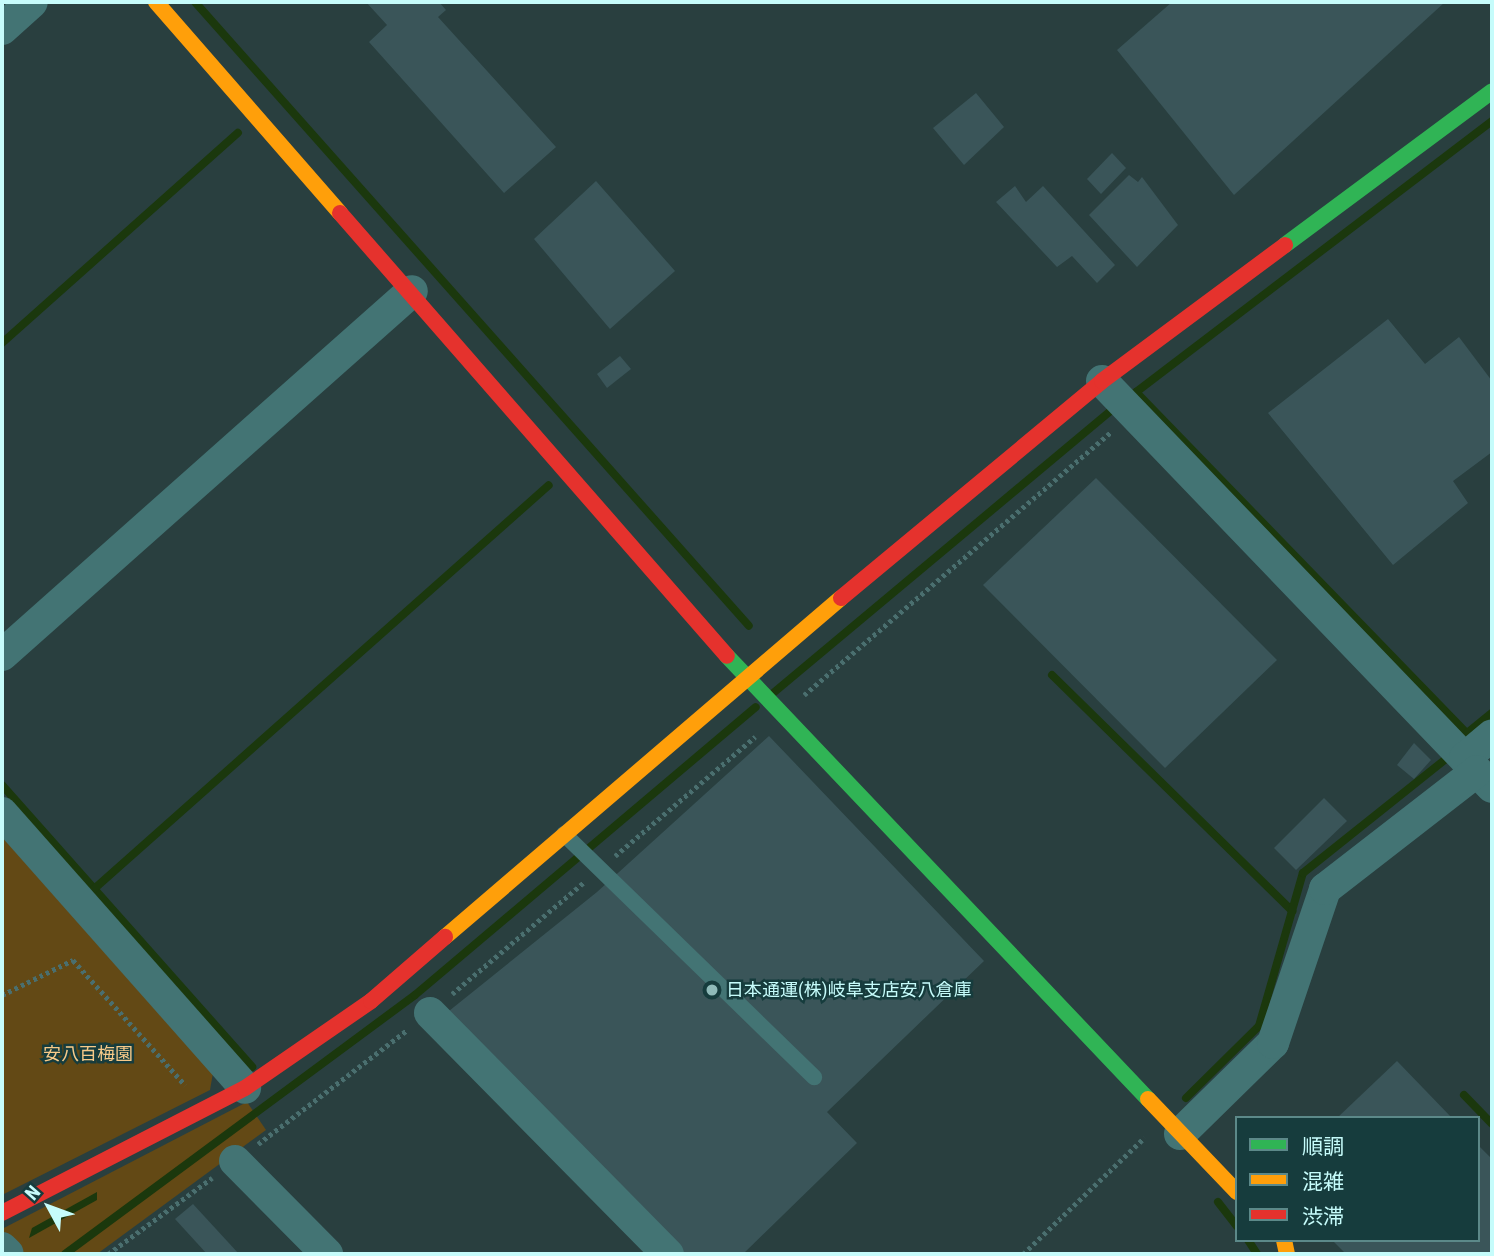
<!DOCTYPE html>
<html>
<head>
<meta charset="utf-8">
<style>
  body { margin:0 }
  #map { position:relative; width:1494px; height:1256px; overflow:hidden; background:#293f3f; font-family:"Roboto Condensed","Noto Sans JP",sans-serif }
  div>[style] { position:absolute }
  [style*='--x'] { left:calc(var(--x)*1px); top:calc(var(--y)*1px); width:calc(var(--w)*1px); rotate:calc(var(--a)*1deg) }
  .green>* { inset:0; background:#634915 }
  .water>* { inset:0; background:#1b380d }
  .stream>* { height:8px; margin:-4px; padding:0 4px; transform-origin:4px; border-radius:4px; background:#1b380d }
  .building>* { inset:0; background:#3a5559 }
  .path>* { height:4.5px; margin-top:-2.25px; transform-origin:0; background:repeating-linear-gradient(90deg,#4a6f6f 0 3.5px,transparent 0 7px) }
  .lane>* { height:16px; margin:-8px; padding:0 8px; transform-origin:8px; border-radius:8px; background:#437474 }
  .street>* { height:32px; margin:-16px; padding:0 16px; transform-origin:16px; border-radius:16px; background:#437474 }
  .fast>* { height:16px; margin:-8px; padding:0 8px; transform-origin:8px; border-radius:8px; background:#30b455 }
  .slow>* { height:16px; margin:-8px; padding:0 8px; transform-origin:8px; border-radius:8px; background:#ff9f0a }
  .jam>* { height:16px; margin:-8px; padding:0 8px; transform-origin:8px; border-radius:8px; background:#e5322d }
  .dots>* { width:19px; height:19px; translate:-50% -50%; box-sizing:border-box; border:4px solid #163c3d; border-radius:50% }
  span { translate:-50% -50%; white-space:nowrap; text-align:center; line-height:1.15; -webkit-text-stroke:5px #163c3d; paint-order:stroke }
  .poi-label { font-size:18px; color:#c6fcfb }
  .left { translate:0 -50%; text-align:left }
  .park-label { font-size:18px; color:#f7ca89 }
  .frame { position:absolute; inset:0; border:4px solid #c6fcfb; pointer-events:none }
  .legend { position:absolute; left:1235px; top:1116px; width:245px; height:126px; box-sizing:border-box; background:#163c3d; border:2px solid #5c8989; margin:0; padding:9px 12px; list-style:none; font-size:21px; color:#c6fcfb }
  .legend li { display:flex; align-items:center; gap:14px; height:35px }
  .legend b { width:35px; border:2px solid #5c8989 }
  .north { position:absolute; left:14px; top:1172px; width:70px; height:70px; -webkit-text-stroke:5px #163c3d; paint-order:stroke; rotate:311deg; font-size:19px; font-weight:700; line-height:28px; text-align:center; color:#c6fcfb }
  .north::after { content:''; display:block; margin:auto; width:24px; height:32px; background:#c6fcfb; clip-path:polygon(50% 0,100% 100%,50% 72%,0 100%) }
</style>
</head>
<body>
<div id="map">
  <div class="green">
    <div style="clip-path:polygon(2px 827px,214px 1067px,210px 1090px,2px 1195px)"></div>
    <div style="clip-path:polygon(247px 1102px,266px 1130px,97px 1254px,2px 1254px,2px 1229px)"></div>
  </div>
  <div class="water">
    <div style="clip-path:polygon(97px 1192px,97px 1200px,29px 1238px,32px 1228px)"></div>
  </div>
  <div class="stream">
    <div style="--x:195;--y:2;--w:834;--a:48.4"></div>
    <div style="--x:2;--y:343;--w:316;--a:-41.7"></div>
    <div style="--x:1136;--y:392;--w:475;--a:45.9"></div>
    <div style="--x:1467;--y:733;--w:32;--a:-39"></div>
    <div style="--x:1127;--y:399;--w:459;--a:-37.3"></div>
    <div style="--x:1052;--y:675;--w:337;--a:44.5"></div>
    <div style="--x:772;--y:694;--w:449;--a:-39.9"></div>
    <div style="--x:2;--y:785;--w:377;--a:48.4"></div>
    <div style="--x:94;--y:889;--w:608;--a:-41.6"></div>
    <div style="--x:1464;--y:1095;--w:40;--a:46"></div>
    <div style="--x:1186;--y:1098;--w:103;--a:-44.6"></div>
    <div style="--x:1259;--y:1026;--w:159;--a:-74"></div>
    <div style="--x:1303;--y:873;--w:189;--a:-38.6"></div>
    <div style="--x:1218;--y:1202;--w:31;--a:52"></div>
    <div style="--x:1248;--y:1240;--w:17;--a:57"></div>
    <div style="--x:65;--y:1254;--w:435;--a:-36.5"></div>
    <div style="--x:415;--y:995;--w:446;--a:-40.2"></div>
  </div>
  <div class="building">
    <div style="clip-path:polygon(366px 2px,439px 2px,446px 10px,438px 17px,556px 147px,504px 193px,369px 42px,387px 25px)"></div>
    <div style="clip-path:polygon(1172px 2px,1445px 2px,1234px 195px,1117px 50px)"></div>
    <div style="clip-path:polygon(976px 93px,1004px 127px,964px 165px,933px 128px)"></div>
    <div style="clip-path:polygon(1112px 153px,1126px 168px,1101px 194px,1087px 179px)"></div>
    <div style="clip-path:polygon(1129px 175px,1138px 182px,1142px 177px,1178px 225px,1137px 267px,1089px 215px)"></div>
    <div style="clip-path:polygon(596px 181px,675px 271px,610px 329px,534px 239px)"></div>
    <div style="clip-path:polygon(1015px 186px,1026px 202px,1043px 186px,1115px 265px,1097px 283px,1072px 256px,1057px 267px,996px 202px)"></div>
    <div style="clip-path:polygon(1388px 319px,1425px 364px,1459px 337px,1492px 381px,1492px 452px,1453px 481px,1468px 503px,1393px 565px,1268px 413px)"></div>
    <div style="clip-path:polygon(620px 356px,631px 369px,607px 388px,597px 374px)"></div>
    <div style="clip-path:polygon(1096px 478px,1277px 660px,1165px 768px,983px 585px)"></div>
    <div style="clip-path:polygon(769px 736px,984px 961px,827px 1112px,857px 1143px,743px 1254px,678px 1254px,444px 1015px,597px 892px)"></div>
    <div style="clip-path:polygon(1414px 743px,1431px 760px,1414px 779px,1397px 765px)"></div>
    <div style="clip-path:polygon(1324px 798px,1347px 821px,1296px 870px,1274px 848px)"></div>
    <div style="clip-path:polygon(1397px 1061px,1452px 1118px,1337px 1118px)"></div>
    <div style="clip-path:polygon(1478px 1145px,1492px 1159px,1492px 1254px,1346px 1254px,1332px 1240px,1478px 1240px)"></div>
    <div style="clip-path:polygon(193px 1204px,239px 1254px,207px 1254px,175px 1219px)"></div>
  </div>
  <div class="path">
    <div style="--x:804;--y:695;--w:404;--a:-40.6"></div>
    <div style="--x:615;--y:856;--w:184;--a:-40.4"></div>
    <div style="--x:452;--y:994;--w:173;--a:-40.3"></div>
    <div style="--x:2;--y:995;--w:79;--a:-26.2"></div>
    <div style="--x:73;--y:960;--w:168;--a:48.1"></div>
    <div style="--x:258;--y:1144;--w:188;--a:-37.4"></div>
    <div style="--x:108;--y:1254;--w:129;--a:-36.2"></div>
    <div style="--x:1023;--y:1254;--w:168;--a:-43.8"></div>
  </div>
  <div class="lane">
    <div style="--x:564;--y:834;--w:349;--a:44.2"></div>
  </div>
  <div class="street">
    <div style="--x:2;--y:29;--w:40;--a:-42"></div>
    <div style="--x:1102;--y:381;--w:563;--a:46.15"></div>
    <div style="--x:2;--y:655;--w:548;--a:-41.6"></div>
    <div style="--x:1465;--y:758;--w:35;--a:-40"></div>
    <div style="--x:2;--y:813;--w:367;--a:48.5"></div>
    <div style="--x:430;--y:1013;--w:339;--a:45.4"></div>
    <div style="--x:1180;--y:1134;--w:130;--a:-44.4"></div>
    <div style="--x:1273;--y:1043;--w:163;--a:-71.3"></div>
    <div style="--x:1325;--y:889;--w:192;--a:-37.8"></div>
    <div style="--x:235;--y:1161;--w:131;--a:45.3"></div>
    <div style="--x:2;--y:1248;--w:8;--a:45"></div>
  </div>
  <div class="fast">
    <div style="--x:1285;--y:245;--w:258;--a:-36.6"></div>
    <div style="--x:727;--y:656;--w:611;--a:46.46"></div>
  </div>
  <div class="slow">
    <div style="--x:156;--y:2;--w:280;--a:48.9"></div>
    <div style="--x:445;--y:937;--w:521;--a:-40.57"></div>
    <div style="--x:1148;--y:1099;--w:129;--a:46.3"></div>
    <div style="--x:1284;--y:1240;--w:14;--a:78"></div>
  </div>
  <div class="jam">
    <div style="--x:340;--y:213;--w:588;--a:48.86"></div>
    <div style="--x:841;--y:598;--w:339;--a:-39.7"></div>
    <div style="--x:1102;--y:381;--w:228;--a:-36.6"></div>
    <div style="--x:2;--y:1213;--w:273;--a:-27.2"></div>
    <div style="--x:245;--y:1088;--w:153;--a:-34.6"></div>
    <div style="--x:371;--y:1001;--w:98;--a:-40.9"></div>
  </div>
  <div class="dots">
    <div style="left:712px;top:990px;background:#8fbab9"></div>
  </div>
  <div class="poi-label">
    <span class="left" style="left:726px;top:990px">日本通運(株)岐阜支店安八倉庫</span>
  </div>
  <div class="park-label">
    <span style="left:88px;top:1054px">安八百梅園</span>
  </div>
  <div class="frame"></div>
  <ul class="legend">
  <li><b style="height:9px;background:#30b455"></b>順調</li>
  <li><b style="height:9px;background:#ff9f0a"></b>混雑</li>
  <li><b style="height:9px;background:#e5322d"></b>渋滞</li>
  </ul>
  <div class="north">N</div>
</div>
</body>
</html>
